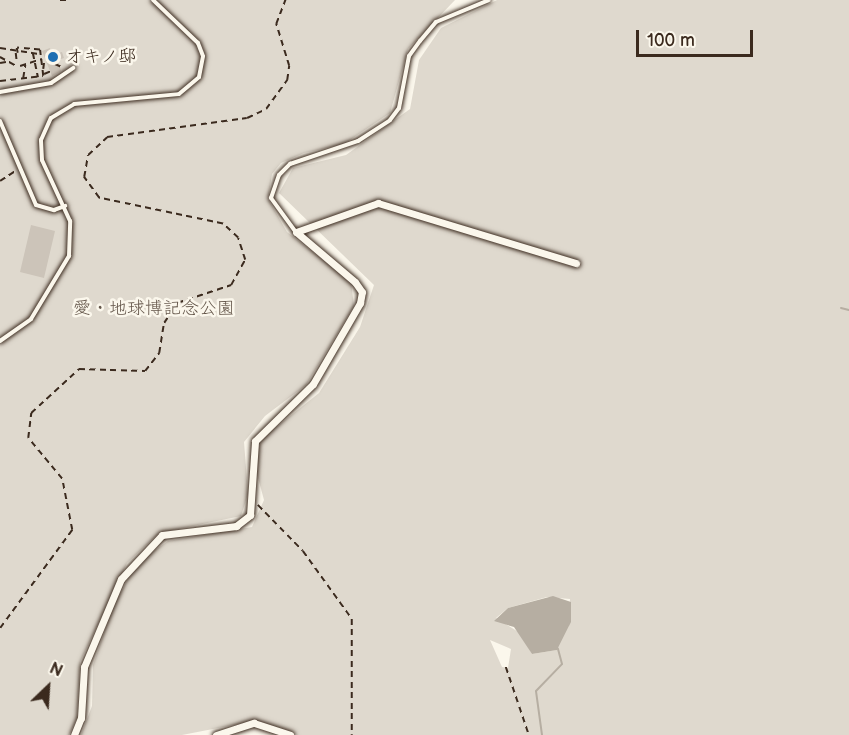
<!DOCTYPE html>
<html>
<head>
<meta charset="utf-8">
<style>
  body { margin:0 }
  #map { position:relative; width:849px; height:735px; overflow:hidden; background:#fbf7ec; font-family:"Balsamiq Sans","Klee One",sans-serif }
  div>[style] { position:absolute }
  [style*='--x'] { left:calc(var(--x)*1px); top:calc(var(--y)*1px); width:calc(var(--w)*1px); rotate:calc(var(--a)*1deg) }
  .green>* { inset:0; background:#dfd9ce }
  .water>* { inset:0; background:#b6aea2 }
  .stream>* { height:2px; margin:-1px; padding:0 1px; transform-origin:1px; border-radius:1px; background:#b6aea2 }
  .building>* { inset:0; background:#ccc4b9 }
  .path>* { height:1.5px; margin-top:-0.75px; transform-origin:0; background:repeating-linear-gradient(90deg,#3b2a1e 0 6px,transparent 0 10.5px) }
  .roads { filter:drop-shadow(0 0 2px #3b2a1e) drop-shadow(0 0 2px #3b2a1e) }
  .service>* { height:4px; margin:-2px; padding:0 2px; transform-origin:2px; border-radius:2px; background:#fbf7ec }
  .minor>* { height:7px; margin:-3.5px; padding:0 3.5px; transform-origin:3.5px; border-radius:3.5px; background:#fbf7ec }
  .dots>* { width:16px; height:16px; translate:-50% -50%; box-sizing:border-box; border:3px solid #fbf7ec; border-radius:50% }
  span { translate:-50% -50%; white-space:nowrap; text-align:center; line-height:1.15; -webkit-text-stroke:5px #fbf7ec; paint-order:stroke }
  .poi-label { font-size:18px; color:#3b2a1e }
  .left { translate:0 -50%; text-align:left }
  .park-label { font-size:18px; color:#64564a }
  .north { position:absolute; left:18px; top:657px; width:60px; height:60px; -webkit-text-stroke:4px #fbf7ec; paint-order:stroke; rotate:25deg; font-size:16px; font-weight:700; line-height:24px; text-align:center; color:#3b2a1e }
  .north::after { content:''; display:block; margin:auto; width:21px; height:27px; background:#3b2a1e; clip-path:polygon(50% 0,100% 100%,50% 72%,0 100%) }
  .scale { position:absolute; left:636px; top:30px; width:117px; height:27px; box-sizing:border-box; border:3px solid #3b2a1e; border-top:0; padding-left:8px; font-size:18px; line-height:21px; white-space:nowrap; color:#3b2a1e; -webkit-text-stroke:4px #fbf7ec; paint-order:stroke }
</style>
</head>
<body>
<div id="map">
  <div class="green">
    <div style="clip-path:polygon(0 0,455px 0,408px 49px,390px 113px,344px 144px,304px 153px,281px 163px,272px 174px,268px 199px,287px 232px,351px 282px,354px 306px,306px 385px,265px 416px,244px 442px,248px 494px,241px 516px,159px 533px,127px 563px,80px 662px,77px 718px,69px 735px,0 735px)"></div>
    <div style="clip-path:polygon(evenodd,497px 0,849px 0,849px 735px,297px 735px,254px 721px,182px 735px,81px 735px,92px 706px,93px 665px,113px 607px,136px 564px,168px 541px,252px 527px,264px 500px,253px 459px,264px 437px,319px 393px,360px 327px,374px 285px,279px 193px,293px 168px,346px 155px,410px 109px,419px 60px,441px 28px,497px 0,547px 597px,570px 599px,569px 626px,557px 650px,532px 654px,520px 633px,496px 618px,508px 608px,547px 597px,497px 0,490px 640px,511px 649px,508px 668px,502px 667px,490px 640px)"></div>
  </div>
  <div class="water">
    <div style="clip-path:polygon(553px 596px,571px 602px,571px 622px,557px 650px,532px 654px,514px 627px,494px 621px,508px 608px)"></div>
  </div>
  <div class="stream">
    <div style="--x:841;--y:308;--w:8;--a:14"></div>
    <div style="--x:542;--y:735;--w:44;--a:-97.8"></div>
    <div style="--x:536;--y:691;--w:37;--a:-46"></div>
    <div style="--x:562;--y:664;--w:16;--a:-105"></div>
  </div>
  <div class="building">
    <div style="clip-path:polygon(50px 48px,52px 55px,62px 52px,64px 58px,58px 60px,61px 71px,52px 76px,42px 51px)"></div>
    <div style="clip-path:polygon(31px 225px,55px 231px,44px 278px,20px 272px)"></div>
  </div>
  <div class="path">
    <div style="--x:60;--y:0;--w:9;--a:0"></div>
    <div style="--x:0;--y:48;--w:39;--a:9"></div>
    <div style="--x:16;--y:53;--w:9;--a:84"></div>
    <div style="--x:33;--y:53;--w:25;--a:78"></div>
    <div style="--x:0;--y:57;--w:18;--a:29"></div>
    <div style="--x:0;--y:63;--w:6;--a:-9"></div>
    <div style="--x:55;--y:64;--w:10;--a:24"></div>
    <div style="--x:20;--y:66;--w:23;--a:-18"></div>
    <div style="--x:43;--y:69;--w:8;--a:-83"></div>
    <div style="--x:44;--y:74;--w:8;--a:-23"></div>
    <div style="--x:23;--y:78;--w:13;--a:-81"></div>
    <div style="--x:0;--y:81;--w:43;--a:-6.6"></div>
    <div style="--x:43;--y:76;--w:26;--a:-97"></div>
    <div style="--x:40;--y:50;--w:23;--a:-175"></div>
    <div style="--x:17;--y:48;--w:5;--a:79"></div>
    <div style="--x:0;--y:181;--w:17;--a:-33"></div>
    <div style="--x:258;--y:505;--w:64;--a:45.6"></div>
    <div style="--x:303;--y:551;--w:84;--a:54.2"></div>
    <div style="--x:352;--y:619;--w:116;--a:90"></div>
    <div style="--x:0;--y:628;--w:122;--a:-53.7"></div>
    <div style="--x:72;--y:530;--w:52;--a:-101.1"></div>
    <div style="--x:62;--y:479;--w:53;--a:-129.7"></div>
    <div style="--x:28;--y:438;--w:25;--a:-83"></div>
    <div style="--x:31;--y:413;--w:65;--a:-42.5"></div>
    <div style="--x:79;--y:369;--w:66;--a:1.7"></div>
    <div style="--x:145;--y:371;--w:23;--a:-52"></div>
    <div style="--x:159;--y:353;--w:30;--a:-81"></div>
    <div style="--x:164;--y:323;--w:24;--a:-57"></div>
    <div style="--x:177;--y:303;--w:57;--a:-18.4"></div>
    <div style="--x:231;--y:285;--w:29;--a:-61"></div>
    <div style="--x:245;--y:260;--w:23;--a:-108"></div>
    <div style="--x:238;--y:238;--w:21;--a:-137"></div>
    <div style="--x:223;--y:224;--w:127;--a:-168.2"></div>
    <div style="--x:99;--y:198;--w:26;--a:-126"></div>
    <div style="--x:84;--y:177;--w:22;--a:-80"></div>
    <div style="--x:88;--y:155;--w:26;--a:-43"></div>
    <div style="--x:107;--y:137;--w:141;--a:-7.7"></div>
    <div style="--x:247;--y:118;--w:21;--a:-25"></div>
    <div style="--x:266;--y:109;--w:36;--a:-54"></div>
    <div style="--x:287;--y:80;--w:14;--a:-82"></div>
    <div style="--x:289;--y:66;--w:44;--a:-107.2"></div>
    <div style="--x:276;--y:24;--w:26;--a:-69"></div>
    <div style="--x:506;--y:667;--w:72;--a:71.3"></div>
  </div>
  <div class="roads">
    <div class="service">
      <div style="--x:0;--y:92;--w:52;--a:-10"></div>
      <div style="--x:51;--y:83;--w:27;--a:-34"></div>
      <div style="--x:0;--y:121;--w:91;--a:66.8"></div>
      <div style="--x:36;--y:205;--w:19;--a:16"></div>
      <div style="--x:54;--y:210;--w:12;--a:-20"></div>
      <div style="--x:295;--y:231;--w:41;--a:-126"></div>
      <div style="--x:271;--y:198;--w:24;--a:-71"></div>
      <div style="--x:279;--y:175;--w:16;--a:-45"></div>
      <div style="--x:290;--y:164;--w:72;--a:-18.7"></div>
      <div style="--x:358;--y:141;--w:38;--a:-33"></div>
      <div style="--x:390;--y:120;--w:15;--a:-53"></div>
      <div style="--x:399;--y:108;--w:53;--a:-79.1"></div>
      <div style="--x:409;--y:56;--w:19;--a:-54"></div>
      <div style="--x:420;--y:41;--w:25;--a:-50"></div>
      <div style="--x:436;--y:22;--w:57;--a:-22.5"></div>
      <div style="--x:0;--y:341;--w:38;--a:-35"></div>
      <div style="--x:31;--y:319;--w:74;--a:-58.9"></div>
      <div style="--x:69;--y:256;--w:35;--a:-88"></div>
      <div style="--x:70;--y:221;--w:67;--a:-114.7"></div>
      <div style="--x:42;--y:160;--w:20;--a:-93"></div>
      <div style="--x:41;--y:140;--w:24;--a:-66"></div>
      <div style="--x:51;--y:118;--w:27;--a:-31"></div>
      <div style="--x:74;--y:104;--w:105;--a:-5.4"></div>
      <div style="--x:179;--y:94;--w:26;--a:-40"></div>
      <div style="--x:199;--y:77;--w:21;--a:-79"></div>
      <div style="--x:203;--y:56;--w:14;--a:-111"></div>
      <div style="--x:198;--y:43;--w:62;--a:-136.3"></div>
    </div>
    <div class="minor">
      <div style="--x:74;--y:735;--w:18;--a:-68"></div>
      <div style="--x:81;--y:718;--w:51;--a:-86.6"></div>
      <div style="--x:84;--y:667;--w:95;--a:-67.2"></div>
      <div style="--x:121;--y:579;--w:60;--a:-47"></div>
      <div style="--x:162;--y:535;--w:75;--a:-6.9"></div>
      <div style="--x:236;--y:526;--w:18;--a:-38"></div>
      <div style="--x:250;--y:515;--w:74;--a:-86.1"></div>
      <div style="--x:255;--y:441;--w:81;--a:-44.5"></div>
      <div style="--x:313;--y:384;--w:94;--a:-59.9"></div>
      <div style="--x:360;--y:303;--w:11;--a:-80"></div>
      <div style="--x:362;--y:292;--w:12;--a:-125"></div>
      <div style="--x:355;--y:282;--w:77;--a:-139.7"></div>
      <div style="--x:296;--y:232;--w:87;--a:-19.5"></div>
      <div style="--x:378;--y:203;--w:207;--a:16.9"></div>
      <div style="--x:216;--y:735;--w:40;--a:-18"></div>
      <div style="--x:254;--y:723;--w:38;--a:18"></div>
    </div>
  </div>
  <div class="dots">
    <div style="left:53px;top:57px;background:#1f6fb2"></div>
  </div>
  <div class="poi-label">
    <span class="left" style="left:65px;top:57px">オキノ邸</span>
  </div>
  <div class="park-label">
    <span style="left:154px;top:309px">愛・地球博記念公園</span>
  </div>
  <div class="north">N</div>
  <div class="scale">100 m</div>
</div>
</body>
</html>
